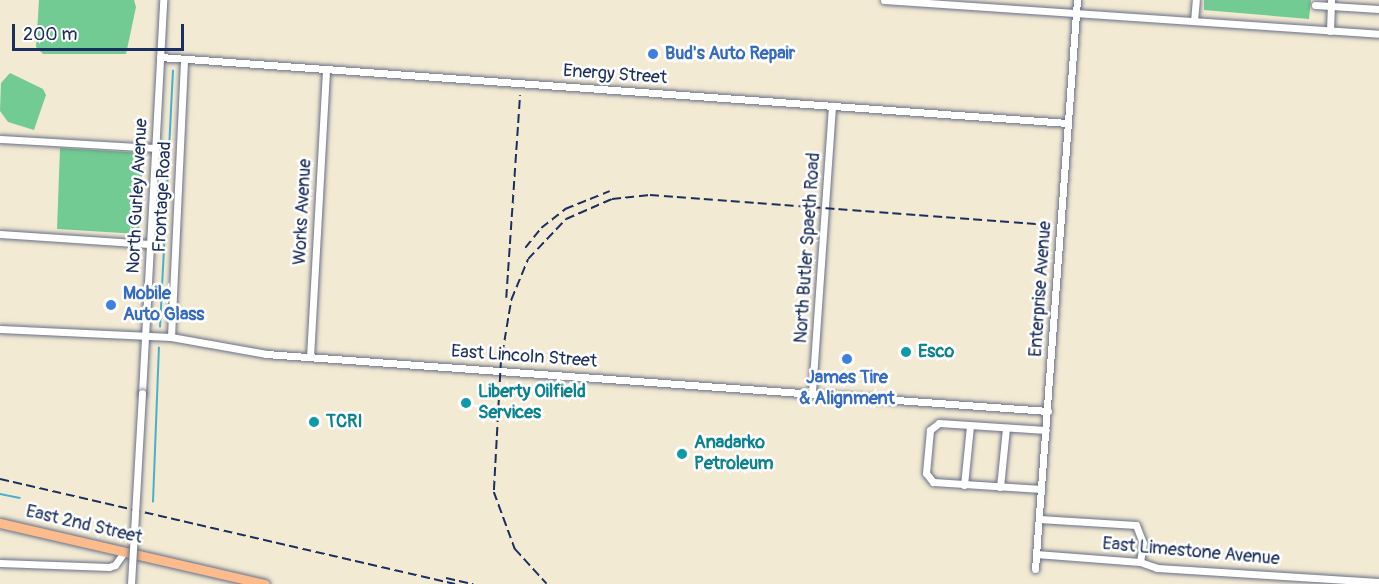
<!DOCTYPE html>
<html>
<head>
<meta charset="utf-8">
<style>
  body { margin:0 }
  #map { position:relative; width:1379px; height:584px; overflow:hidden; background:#f3ead3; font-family:Pangolin,sans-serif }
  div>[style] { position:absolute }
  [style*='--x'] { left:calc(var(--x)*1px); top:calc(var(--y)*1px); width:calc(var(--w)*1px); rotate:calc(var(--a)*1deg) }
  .green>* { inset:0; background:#72cb92 }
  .stream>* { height:1.5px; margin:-0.75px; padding:0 0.75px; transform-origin:0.75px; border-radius:0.75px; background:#4aafc9 }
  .roads { filter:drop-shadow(0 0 2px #677087) drop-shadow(0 0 2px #677087) }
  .minor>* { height:7px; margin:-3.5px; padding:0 3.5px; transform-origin:3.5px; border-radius:3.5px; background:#fff }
  .major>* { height:9px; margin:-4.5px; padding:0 4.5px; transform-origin:4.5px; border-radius:4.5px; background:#fbbb8c }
  .rail>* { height:1.5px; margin-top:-0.75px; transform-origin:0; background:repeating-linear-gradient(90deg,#1b2f5e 0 9px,transparent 0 13.5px) }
  .bridges { filter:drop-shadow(0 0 2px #677087) drop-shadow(0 0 2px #677087) }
  .minor-bridge>* { height:7px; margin:-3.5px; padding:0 3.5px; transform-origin:3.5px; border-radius:3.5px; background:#fff }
  .dots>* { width:16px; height:16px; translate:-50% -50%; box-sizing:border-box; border:3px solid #fff; border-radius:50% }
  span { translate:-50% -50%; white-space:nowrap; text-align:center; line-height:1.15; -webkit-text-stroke:5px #fff; paint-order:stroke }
  .shop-label { font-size:18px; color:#366cbe; font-weight:700 }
  .left { translate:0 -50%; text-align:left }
  .street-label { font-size:18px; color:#1b2f5e }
  .culture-label { font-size:18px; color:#0d838f; font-weight:700 }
  .scale { position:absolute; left:12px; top:24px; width:172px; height:27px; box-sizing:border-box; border:3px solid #1b2f5e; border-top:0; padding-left:8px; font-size:18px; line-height:21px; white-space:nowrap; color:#1b2f5e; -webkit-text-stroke:4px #fff; paint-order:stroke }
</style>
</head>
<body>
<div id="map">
  <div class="green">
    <div style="clip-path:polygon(39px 0,134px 0,136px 7px,126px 54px,43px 54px,36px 47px)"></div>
    <div style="clip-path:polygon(1204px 0,1311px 0,1309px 19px,1204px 10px)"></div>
    <div style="clip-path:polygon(10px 73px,43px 89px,46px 95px,34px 130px,8px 122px,0 111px,1px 83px)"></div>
    <div style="clip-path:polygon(60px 148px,143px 153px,139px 234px,57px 229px)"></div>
  </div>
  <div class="stream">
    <div style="--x:160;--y:327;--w:256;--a:-87.1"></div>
    <div style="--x:0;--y:494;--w:20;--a:11"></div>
    <div style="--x:153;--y:502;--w:154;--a:-87.8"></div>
  </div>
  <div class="roads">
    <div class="minor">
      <div style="--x:884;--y:0;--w:496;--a:3.9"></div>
      <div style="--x:1315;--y:5;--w:64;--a:3.6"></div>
      <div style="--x:1194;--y:21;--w:21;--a:-85"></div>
      <div style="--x:1330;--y:31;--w:31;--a:-88"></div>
      <div style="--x:160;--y:57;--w:910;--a:4.16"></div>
      <div style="--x:0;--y:139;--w:155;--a:3.3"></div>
      <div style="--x:0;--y:234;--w:150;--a:3.8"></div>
      <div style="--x:0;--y:329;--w:171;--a:2.7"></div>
      <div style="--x:171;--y:337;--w:97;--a:10.1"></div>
      <div style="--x:266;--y:354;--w:784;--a:4.17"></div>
      <div style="--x:171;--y:337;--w:278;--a:-87.3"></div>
      <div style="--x:310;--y:357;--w:288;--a:-86.8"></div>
      <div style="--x:812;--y:392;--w:287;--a:-86"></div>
      <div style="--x:142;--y:393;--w:394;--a:-86.9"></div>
      <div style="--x:964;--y:485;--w:59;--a:-84.2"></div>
      <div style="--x:1000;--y:487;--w:59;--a:-84.2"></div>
      <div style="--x:1041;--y:489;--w:108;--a:-176.3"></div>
      <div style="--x:933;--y:482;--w:11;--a:-128"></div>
      <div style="--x:926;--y:473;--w:43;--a:-84.7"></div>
      <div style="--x:930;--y:430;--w:11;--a:-38"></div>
      <div style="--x:939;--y:423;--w:107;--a:3.7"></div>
      <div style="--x:1039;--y:519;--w:97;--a:3.5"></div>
      <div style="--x:1136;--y:525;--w:19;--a:69"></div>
      <div style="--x:1143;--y:543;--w:19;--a:99"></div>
      <div style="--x:1036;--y:554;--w:104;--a:4.4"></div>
      <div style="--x:1140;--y:562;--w:18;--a:19"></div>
      <div style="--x:1157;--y:568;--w:222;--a:3.6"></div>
      <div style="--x:0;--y:563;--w:109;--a:2.1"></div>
      <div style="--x:109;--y:567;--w:6;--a:-18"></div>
      <div style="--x:115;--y:565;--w:16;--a:-55"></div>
      <div style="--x:1035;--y:569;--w:571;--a:-85.78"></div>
    </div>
    <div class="major">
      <div style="--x:0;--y:523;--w:272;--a:13"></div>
    </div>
  </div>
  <div class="rail">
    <div style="--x:525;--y:248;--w:26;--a:-51"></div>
    <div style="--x:541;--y:228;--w:31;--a:-38"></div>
    <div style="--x:565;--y:209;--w:48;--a:-21.8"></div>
    <div style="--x:506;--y:298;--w:203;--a:-86.1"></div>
    <div style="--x:502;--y:346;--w:146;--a:93.1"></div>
    <div style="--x:494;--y:492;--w:61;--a:69.8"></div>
    <div style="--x:515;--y:549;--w:47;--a:47.6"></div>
    <div style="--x:502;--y:354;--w:55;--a:-80.5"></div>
    <div style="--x:511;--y:300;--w:44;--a:-67.5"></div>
    <div style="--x:528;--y:259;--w:55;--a:-46.5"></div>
    <div style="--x:566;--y:219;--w:50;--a:-23.5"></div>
    <div style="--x:612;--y:199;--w:38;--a:-6"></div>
    <div style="--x:650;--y:195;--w:387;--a:4.3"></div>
    <div style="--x:0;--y:479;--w:467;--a:13"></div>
    <div style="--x:446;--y:578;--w:28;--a:13"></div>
  </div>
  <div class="bridges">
    <div class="minor-bridge">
      <div style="--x:131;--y:584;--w:191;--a:-86.7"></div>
    </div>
  </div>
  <div class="dots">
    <div style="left:653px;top:54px;background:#3f7fe0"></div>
    <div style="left:111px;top:305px;background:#3f7fe0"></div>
    <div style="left:906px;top:352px;background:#0f9aa8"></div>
    <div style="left:847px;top:359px;background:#3f7fe0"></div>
    <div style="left:466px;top:403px;background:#0f9aa8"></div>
    <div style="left:314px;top:422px;background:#0f9aa8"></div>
    <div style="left:682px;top:454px;background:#0f9aa8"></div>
  </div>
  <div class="shop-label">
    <span class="left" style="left:665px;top:54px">Bud's Auto Repair</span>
    <span class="left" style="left:123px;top:305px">Mobile<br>Auto Glass</span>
    <span style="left:847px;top:389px">James Tire<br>&amp; Alignment</span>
  </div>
  <div class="street-label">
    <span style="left:615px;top:75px;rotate:4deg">Energy Street</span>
    <span style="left:138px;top:196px;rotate:-87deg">North Gurley Avenue</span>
    <span style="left:163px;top:197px;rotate:-87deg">Frontage Road</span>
    <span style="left:303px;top:212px;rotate:-87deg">Works Avenue</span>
    <span style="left:808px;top:248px;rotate:-86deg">North Butler Spaeth Road</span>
    <span style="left:1041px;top:289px;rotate:-86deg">Enterprise Avenue</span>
    <span style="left:524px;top:357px;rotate:4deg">East Lincoln Street</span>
    <span style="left:84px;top:525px;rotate:13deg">East 2nd Street</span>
    <span style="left:1191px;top:552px;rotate:5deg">East Limestone Avenue</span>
  </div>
  <div class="culture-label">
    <span class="left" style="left:918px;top:352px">Esco</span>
    <span class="left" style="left:478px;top:403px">Liberty Oilfield<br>Services</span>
    <span class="left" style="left:326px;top:422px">TCRI</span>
    <span class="left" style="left:694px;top:454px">Anadarko<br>Petroleum</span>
  </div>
  <div class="scale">200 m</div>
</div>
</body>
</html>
